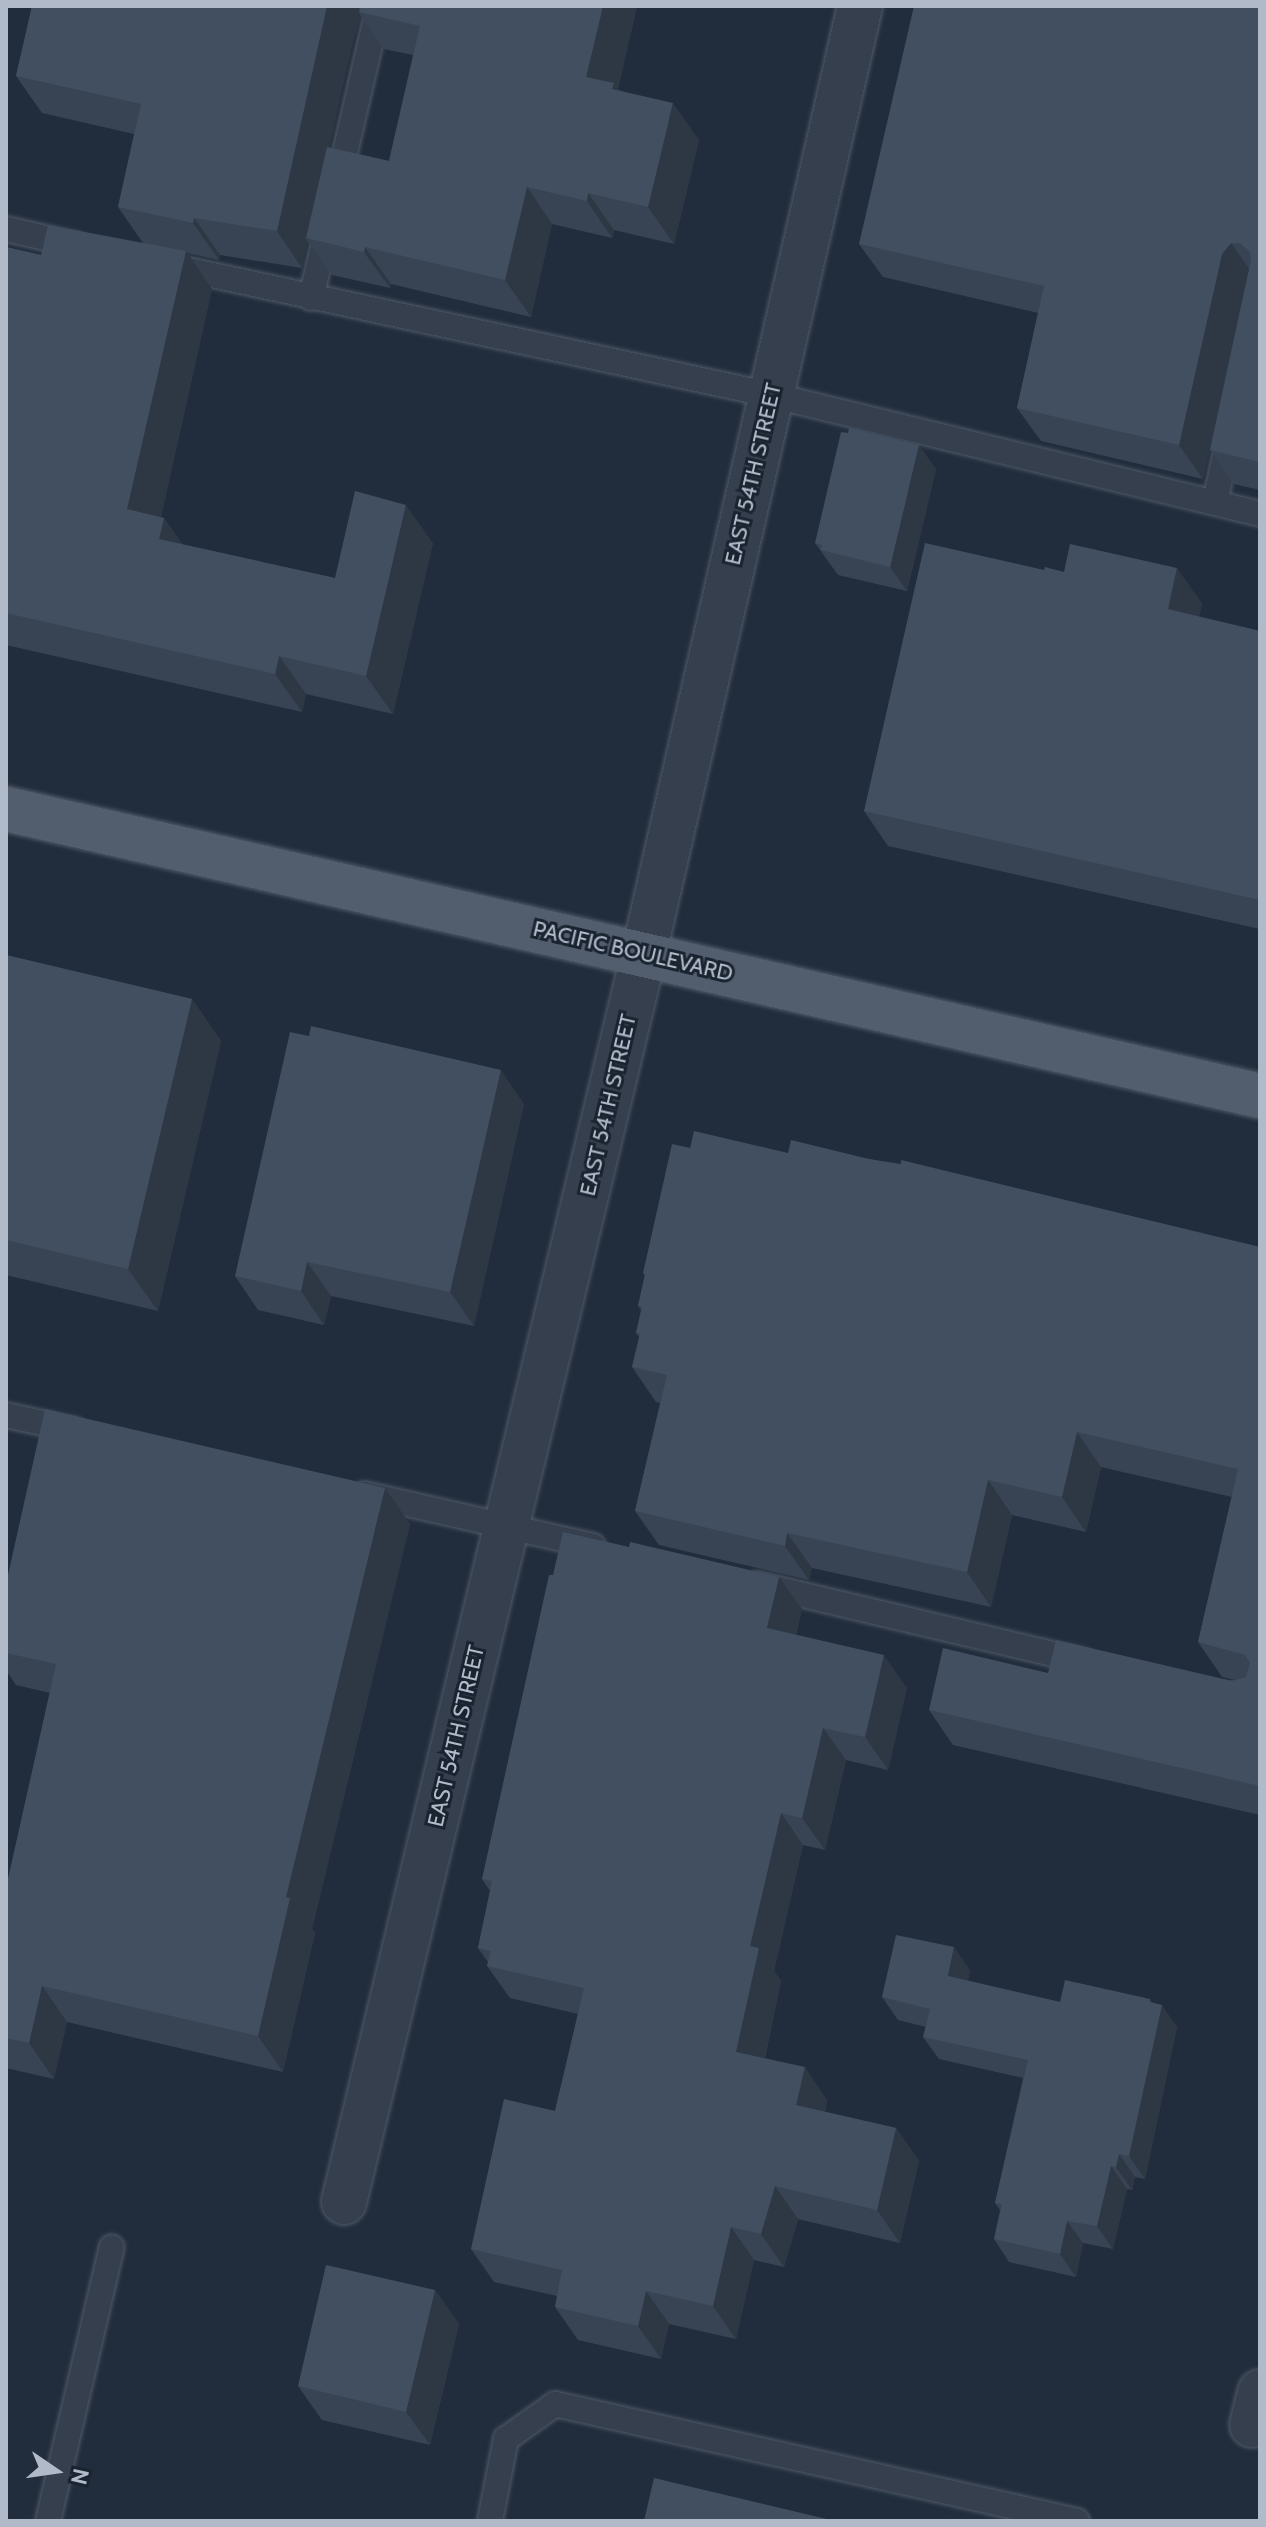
<!DOCTYPE html>
<html>
<head>
<meta charset="utf-8">
<style>
  body { margin:0 }
  #map { position:relative; width:1266px; height:2527px; overflow:hidden; background:#212d3d; font-family:Cabin,sans-serif }
  div>[style] { position:absolute }
  [style*='--x'] { left:calc(var(--x)*1px); top:calc(var(--y)*1px); width:calc(var(--w)*1px); rotate:calc(var(--a)*1deg) }
  .roads { filter:drop-shadow(0 0 2px #505a67) drop-shadow(0 0 2px #505a67) }
  .service>* { height:24px; margin:-12px; padding:0 12px; transform-origin:12px; border-radius:12px; background:#353f4d }
  .minor>* { height:44px; margin:-22px; padding:0 22px; transform-origin:22px; border-radius:22px; background:#353f4d }
  .primary>* { height:44px; margin:-22px; padding:0 22px; transform-origin:22px; border-radius:22px; background:#525e6d }
  .wall>* { inset:0; background:#384453 }
  .shaded-wall>* { inset:0; background:#2e3744 }
  .building>* { inset:0; background:#414f61 }
  span { translate:-50% -50%; white-space:nowrap; text-align:center; line-height:1.15; -webkit-text-stroke:6px #1a2431; paint-order:stroke }
  .street-label { font-size:22px; color:#b0bac8 }
  .frame { position:absolute; inset:0; border:8px solid #b0bac8; pointer-events:none }
  .north { position:absolute; left:16px; top:2431px; width:80px; height:80px; -webkit-text-stroke:6px #1a2431; paint-order:stroke; rotate:103deg; font-size:22px; font-weight:700; line-height:32px; text-align:center; color:#b0bac8 }
  .north::after { content:''; display:block; margin:auto; width:28px; height:36px; background:#b0bac8; clip-path:polygon(50% 0,100% 100%,50% 72%,0 100%) }
</style>
</head>
<body>
<div id="map">
  <div class="roads">
    <div class="service">
      <div style="--x:338;--y:183;--w:182;--a:-77"></div>
      <div style="--x:6;--y:229;--w:72;--a:12.9"></div>
      <div style="--x:170;--y:266;--w:615;--a:12.11"></div>
      <div style="--x:771;--y:395;--w:503;--a:13.68"></div>
      <div style="--x:311;--y:298;--w:74;--a:-76.7"></div>
      <div style="--x:1215;--y:502;--w:66;--a:-77.7"></div>
      <div style="--x:6;--y:1415;--w:70;--a:12.4"></div>
      <div style="--x:364;--y:1494;--w:235;--a:12.8"></div>
      <div style="--x:757;--y:1584;--w:336;--a:13.3"></div>
      <div style="--x:48;--y:2521;--w:281;--a:-76.9"></div>
      <div style="--x:490;--y:2521;--w:84;--a:-79"></div>
      <div style="--x:506;--y:2439;--w:60;--a:-35.5"></div>
      <div style="--x:555;--y:2404;--w:535;--a:12.63"></div>
    </div>
    <div class="minor">
      <div style="--x:344;--y:2202;--w:1285;--a:-76.49"></div>
      <div style="--x:644;--y:953;--w:971;--a:-77.15"></div>
      <div style="--x:1252;--y:2425;--w:34;--a:-76"></div>
    </div>
    <div class="primary">
      <div style="--x:6;--y:809;--w:1286;--a:12.89"></div>
    </div>
  </div>
  <div class="wall">
    <div style="clip-path:polygon(evenodd,32px 6px,637px 6px,618px 89px,699px 140px,674px 244px,614px 230px,612px 238px,552px 224px,531px 317px,391px 284px,390px 288px,332px 275px,308px 242px,302px 268px,220px 255px,219px 260px,187px 253px,212px 289px,161px 517px,164px 518px,183px 545px,335px 578px,433px 543px,393px 714px,306px 694px,302px 712px,6px 645px,6px 247px,41px 255px,143px 243px,118px 207px,134px 134px,42px 113px,16px 76px,32px 6px,361px 16px,384px 49px,413px 55px,389px 161px,329px 147px,353px 41px,361px 16px)"></div>
    <div style="clip-path:polygon(1260px 6px,1260px 490px,1234px 484px,1210px 450px,1242px 304px,1203px 479px,1041px 441px,1017px 408px,1038px 313px,883px 277px,859px 244px)"></div>
    <div style="clip-path:polygon(936px 469px,907px 591px,838px 575px,815px 543px)"></div>
    <div style="clip-path:polygon(1044px 570px,1202px 603px,1199px 617px,1260px 631px,1260px 929px,888px 846px,864px 811px)"></div>
    <div style="clip-path:polygon(6px 955px,192px 999px,221px 1041px,158px 1311px,6px 1275px)"></div>
    <div style="clip-path:polygon(524px 1104px,474px 1326px,331px 1296px,324px 1325px,258px 1310px,235px 1276px)"></div>
    <div style="clip-path:polygon(690px 1148px,869px 1159px,1260px 1247px,1260px 1815px,953px 1745px,929px 1710px,1048px 1673px,1235px 1680px,1222px 1677px,1198px 1642px,1232px 1497px,1101px 1467px,1086px 1532px,1012px 1515px,991px 1607px,812px 1568px,809px 1580px,659px 1545px,635px 1511px,660px 1403px,656px 1402px,632px 1367px,639px 1337px,636px 1333px,641px 1310px,638px 1306px,645px 1276px,643px 1273px)"></div>
    <div style="clip-path:polygon(410px 1524px,312px 1929px,315px 1933px,283px 2072px,67px 2022px,54px 2079px,6px 2068px,6px 1888px,50px 1693px,16px 1685px,6px 1670px,6px 1584px)"></div>
    <div style="clip-path:polygon(802px 1609px,796px 1635px,907px 1688px,888px 1770px,846px 1760px,825px 1850px,803px 1845px,774px 1971px,781px 1981px,765px 2058px,827px 2100px,825px 2112px,896px 2128px,919px 2161px,900px 2243px,798px 2219px,784px 2267px,754px 2260px,736px 2339px,669px 2324px,661px 2359px,578px 2340px,555px 2307px,557px 2296px,494px 2282px,471px 2249px,555px 2111px,578px 2014px,510px 1998px,487px 1966px,488px 1962px,478px 1948px,490px 1891px,482px 1879px)"></div>
    <div style="clip-path:polygon(970px 1970px,968px 1981px,1060px 2002px,1153px 2003px,1177px 2027px,1145px 2179px,1135px 2177px,1132px 2190px,1127px 2189px,1113px 2249px,1083px 2243px,1076px 2277px,1009px 2262px,994px 2239px,1000px 2210px,995px 2203px,1023px 2078px,939px 2059px,923px 2037px,926px 2027px,898px 2020px,882px 1997px)"></div>
    <div style="clip-path:polygon(435px 2290px,459px 2324px,430px 2445px,322px 2420px,298px 2386px)"></div>
  </div>
  <div class="shaded-wall">
    <div style="clip-path:polygon(327px 6px,364px 6px,359px 12px,361px 16px,353px 41px,309px 239px,306px 238px,308px 242px,302px 268px,277px 231px)"></div>
    <div style="clip-path:polygon(603px 6px,637px 6px,618px 89px,640px 120px,586px 77px)"></div>
    <div style="clip-path:polygon(673px 103px,699px 140px,674px 244px,648px 207px)"></div>
    <div style="clip-path:polygon(527px 187px,552px 224px,531px 317px,505px 280px)"></div>
    <div style="clip-path:polygon(588px 193px,614px 230px,612px 238px,587px 201px)"></div>
    <div style="clip-path:polygon(194px 218px,220px 255px,219px 260px,193px 223px)"></div>
    <div style="clip-path:polygon(1231px 243px,1255px 277px,1245px 288px,1203px 479px,1179px 445px,1222px 254px)"></div>
    <div style="clip-path:polygon(365px 247px,391px 284px,390px 288px,364px 252px)"></div>
    <div style="clip-path:polygon(186px 251px,212px 289px,154px 548px,127px 509px)"></div>
    <div style="clip-path:polygon(919px 445px,936px 469px,907px 591px,890px 567px)"></div>
    <div style="clip-path:polygon(406px 505px,433px 543px,393px 714px,366px 676px)"></div>
    <div style="clip-path:polygon(164px 518px,191px 556px,159px 539px)"></div>
    <div style="clip-path:polygon(1177px 568px,1202px 603px,1192px 644px,1168px 609px)"></div>
    <div style="clip-path:polygon(279px 656px,306px 694px,302px 712px,275px 674px)"></div>
    <div style="clip-path:polygon(192px 999px,221px 1041px,158px 1311px,128px 1269px)"></div>
    <div style="clip-path:polygon(501px 1070px,524px 1104px,474px 1326px,450px 1292px)"></div>
    <div style="clip-path:polygon(307px 1262px,331px 1296px,324px 1325px,301px 1291px)"></div>
    <div style="clip-path:polygon(1077px 1432px,1101px 1467px,1086px 1532px,1062px 1497px)"></div>
    <div style="clip-path:polygon(988px 1480px,1012px 1515px,991px 1607px,967px 1572px)"></div>
    <div style="clip-path:polygon(385px 1488px,410px 1524px,312px 1929px,315px 1933px,283px 2072px,258px 2036px,286px 1897px)"></div>
    <div style="clip-path:polygon(787px 1533px,812px 1568px,809px 1580px,785px 1546px)"></div>
    <div style="clip-path:polygon(779px 1577px,802px 1609px,790px 1661px,767px 1628px)"></div>
    <div style="clip-path:polygon(884px 1655px,907px 1688px,888px 1770px,865px 1737px)"></div>
    <div style="clip-path:polygon(823px 1728px,846px 1760px,825px 1850px,802px 1818px)"></div>
    <div style="clip-path:polygon(781px 1813px,803px 1845px,774px 1971px,781px 1981px,759px 2084px,736px 2052px,750px 1946px)"></div>
    <div style="clip-path:polygon(954px 1947px,970px 1970px,964px 1999px,948px 1976px)"></div>
    <div style="clip-path:polygon(42px 1986px,67px 2022px,54px 2079px,29px 2043px)"></div>
    <div style="clip-path:polygon(1150px 1999px,1160px 2012px,1162px 2005px,1177px 2027px,1145px 2179px,1129px 2156px)"></div>
    <div style="clip-path:polygon(805px 2067px,827px 2100px,819px 2138px,796px 2105px)"></div>
    <div style="clip-path:polygon(896px 2128px,919px 2161px,900px 2243px,877px 2210px)"></div>
    <div style="clip-path:polygon(1119px 2154px,1135px 2177px,1132px 2190px,1116px 2167px)"></div>
    <div style="clip-path:polygon(1111px 2166px,1127px 2189px,1113px 2249px,1097px 2226px)"></div>
    <div style="clip-path:polygon(775px 2186px,798px 2219px,784px 2267px,761px 2234px)"></div>
    <div style="clip-path:polygon(1067px 2221px,1083px 2243px,1076px 2277px,1060px 2254px)"></div>
    <div style="clip-path:polygon(731px 2227px,754px 2260px,736px 2339px,713px 2306px)"></div>
    <div style="clip-path:polygon(435px 2290px,459px 2324px,430px 2445px,406px 2412px)"></div>
    <div style="clip-path:polygon(646px 2291px,669px 2324px,661px 2359px,638px 2326px)"></div>
  </div>
  <div class="building">
    <div style="clip-path:polygon(32px 6px,327px 6px,277px 231px,194px 218px,193px 223px,118px 207px,141px 104px,16px 76px)"></div>
    <div style="clip-path:polygon(360px 6px,603px 6px,586px 77px,614px 83px,612px 89px,673px 103px,648px 207px,588px 193px,587px 201px,527px 187px,505px 280px,365px 247px,364px 252px,306px 238px,327px 147px,389px 161px,420px 26px,359px 12px)"></div>
    <div style="clip-path:polygon(914px 6px,1260px 6px,1260px 462px,1210px 450px,1251px 260px,1250px 252px,1240px 243px,1231px 243px,1222px 254px,1179px 445px,1017px 408px,1044px 286px,859px 244px)"></div>
    <div style="clip-path:polygon(48px 225px,186px 251px,127px 509px,164px 518px,159px 539px,335px 578px,355px 491px,406px 505px,366px 676px,279px 656px,275px 674px,6px 613px,6px 247px,41px 255px)"></div>
    <div style="clip-path:polygon(849px 428px,919px 445px,890px 567px,821px 550px,822px 545px,815px 543px,841px 432px,848px 433px)"></div>
    <div style="clip-path:polygon(925px 543px,1044px 570px,1045px 567px,1064px 572px,1070px 544px,1177px 568px,1168px 609px,1260px 631px,1260px 900px,864px 811px)"></div>
    <div style="clip-path:polygon(6px 955px,192px 999px,128px 1269px,6px 1240px)"></div>
    <div style="clip-path:polygon(311px 1026px,501px 1070px,450px 1292px,307px 1262px,301px 1291px,235px 1276px,290px 1032px,309px 1036px)"></div>
    <div style="clip-path:polygon(694px 1131px,788px 1153px,791px 1140px,869px 1159px,901px 1164px,901px 1160px,1260px 1247px,1260px 1786px,929px 1710px,943px 1648px,1048px 1673px,1056px 1640px,1232px 1681px,1246px 1677px,1250px 1663px,1245px 1655px,1198px 1642px,1238px 1469px,1077px 1432px,1062px 1497px,988px 1480px,967px 1572px,787px 1533px,785px 1546px,635px 1511px,667px 1375px,632px 1367px,640px 1334px,636px 1333px,642px 1307px,638px 1306px,645px 1274px,643px 1273px,672px 1144px,690px 1148px)"></div>
    <div style="clip-path:polygon(45px 1409px,385px 1488px,286px 1897px,290px 1898px,258px 2036px,42px 1986px,29px 2043px,6px 2038px,6px 1888px,56px 1664px,6px 1653px,6px 1584px)"></div>
    <div style="clip-path:polygon(563px 1532px,629px 1547px,630px 1542px,779px 1577px,767px 1628px,884px 1655px,865px 1737px,823px 1728px,802px 1818px,781px 1813px,750px 1946px,759px 1948px,736px 2052px,805px 2067px,796px 2105px,896px 2128px,877px 2210px,775px 2186px,761px 2234px,731px 2227px,713px 2306px,646px 2291px,638px 2326px,555px 2307px,562px 2270px,471px 2249px,504px 2099px,555px 2111px,584px 1988px,487px 1966px,491px 1951px,478px 1948px,492px 1881px,482px 1879px,549px 1575px,553px 1575px)"></div>
    <div style="clip-path:polygon(896px 1935px,954px 1947px,948px 1976px,1060px 2002px,1065px 1980px,1150px 1999px,1150px 2002px,1162px 2005px,1129px 2156px,1119px 2154px,1116px 2167px,1111px 2166px,1097px 2226px,1067px 2221px,1060px 2254px,994px 2239px,1002px 2204px,995px 2203px,1028px 2060px,923px 2037px,930px 2009px,882px 1997px)"></div>
    <div style="clip-path:polygon(326px 2265px,435px 2290px,406px 2412px,298px 2386px)"></div>
    <div style="clip-path:polygon(654px 2478px,835px 2521px,644px 2521px)"></div>
  </div>
  <div class="street-label">
    <span style="left:753px;top:474px;rotate:-77deg">EAST 54TH STREET</span>
    <span style="left:633px;top:951px;rotate:13deg">PACIFIC BOULEVARD</span>
    <span style="left:608px;top:1105px;rotate:-77deg">EAST 54TH STREET</span>
    <span style="left:456px;top:1736px;rotate:-77deg">EAST 54TH STREET</span>
  </div>
  <div class="frame"></div>
  <div class="north">N</div>
</div>
</body>
</html>
